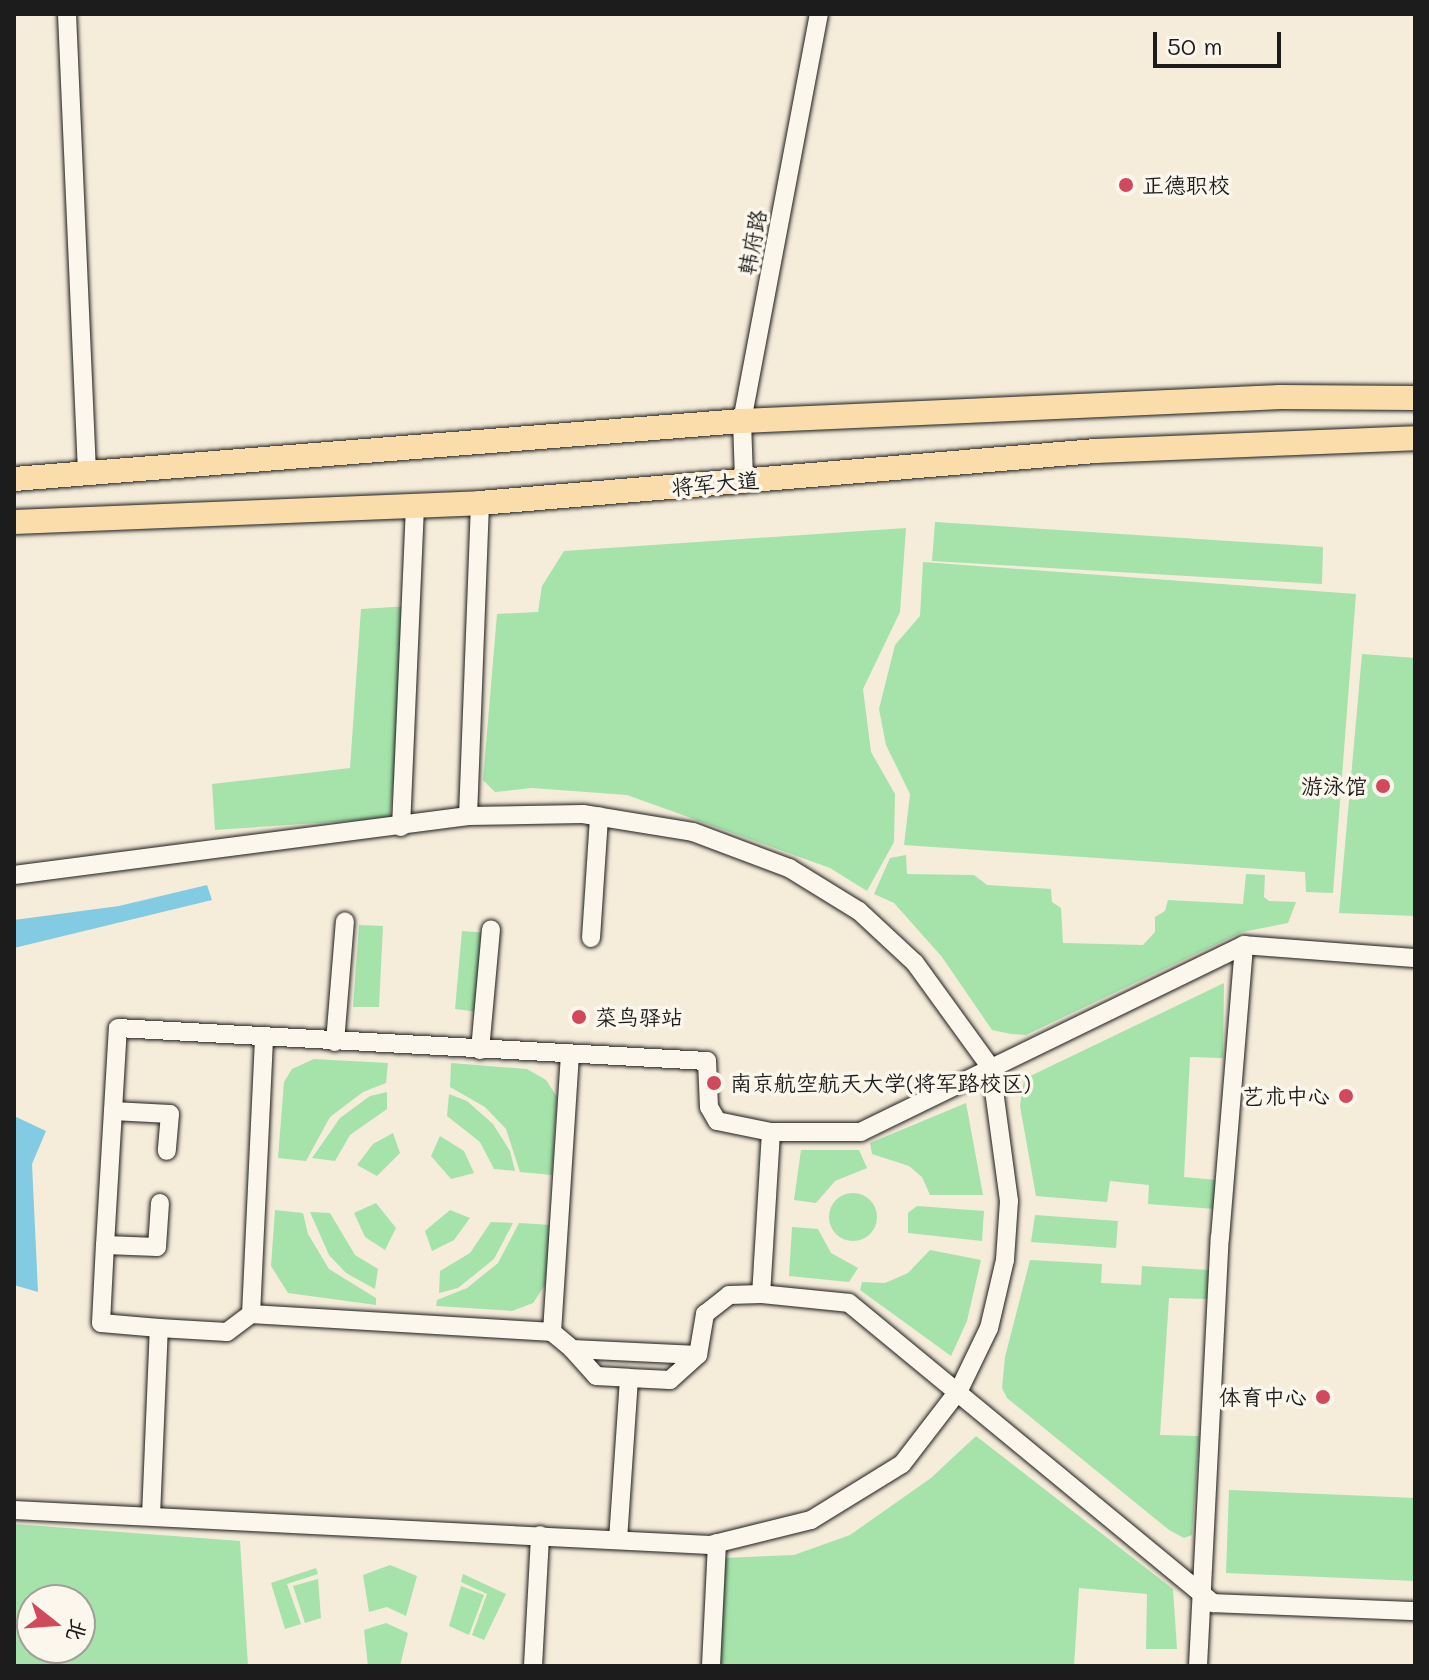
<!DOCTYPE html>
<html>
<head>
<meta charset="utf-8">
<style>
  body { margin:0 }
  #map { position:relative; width:1429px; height:1680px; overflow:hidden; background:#f5ecda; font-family:Mali,"LXGW WenKai TC",sans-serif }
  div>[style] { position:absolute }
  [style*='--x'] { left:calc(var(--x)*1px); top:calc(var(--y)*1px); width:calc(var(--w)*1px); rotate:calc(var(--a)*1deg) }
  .green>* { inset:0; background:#a5e3ab }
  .round { border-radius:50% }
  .water>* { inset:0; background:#82cbe3 }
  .roads { filter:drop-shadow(0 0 2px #1c1c1c) drop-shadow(0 0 2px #1c1c1c) }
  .minor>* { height:18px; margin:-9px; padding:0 9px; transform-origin:9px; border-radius:9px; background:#fbf7ec }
  .major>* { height:24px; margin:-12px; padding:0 12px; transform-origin:12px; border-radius:12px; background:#faddab }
  .dots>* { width:22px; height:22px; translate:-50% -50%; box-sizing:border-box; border:4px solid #fbf7ec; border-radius:50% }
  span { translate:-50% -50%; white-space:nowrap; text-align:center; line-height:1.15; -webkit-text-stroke:7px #fbf7ec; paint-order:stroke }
  .poi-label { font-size:22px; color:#1c1c1c }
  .left { translate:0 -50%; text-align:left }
  .right { translate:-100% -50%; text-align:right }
  .street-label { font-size:22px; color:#1c1c1c }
  .frame { position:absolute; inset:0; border:16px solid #1c1c1c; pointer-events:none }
  .north { position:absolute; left:16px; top:1584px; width:80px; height:80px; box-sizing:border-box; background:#fbf7ec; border:2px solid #a29f99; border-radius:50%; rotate:107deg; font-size:22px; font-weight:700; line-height:32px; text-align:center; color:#1c1c1c }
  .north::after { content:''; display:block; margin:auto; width:28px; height:36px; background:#d1495b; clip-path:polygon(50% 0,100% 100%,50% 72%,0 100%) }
  .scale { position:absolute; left:1153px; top:32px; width:128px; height:36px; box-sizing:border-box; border:4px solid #1c1c1c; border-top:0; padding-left:10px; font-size:24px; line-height:28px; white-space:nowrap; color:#1c1c1c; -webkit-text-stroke:6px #fbf7ec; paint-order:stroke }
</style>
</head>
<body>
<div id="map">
  <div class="green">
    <div style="clip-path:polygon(935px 522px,1323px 547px,1322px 584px,932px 561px)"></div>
    <div style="clip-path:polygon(906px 528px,900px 612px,863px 689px,871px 752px,895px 794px,894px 842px,867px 891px,830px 868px,627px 795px,532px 788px,495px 792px,483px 780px,497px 614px,538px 612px,542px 586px,564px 551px)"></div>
    <div style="clip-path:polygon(923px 562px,1356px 594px,1333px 893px,1306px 892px,1305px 872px,904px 845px,910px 794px,886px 745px,879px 709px,895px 645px,920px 616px)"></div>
    <div style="clip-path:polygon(410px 606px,390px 818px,215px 830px,212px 784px,350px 768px,361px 609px)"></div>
    <div style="clip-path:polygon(1362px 654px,1415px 658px,1415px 916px,1339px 913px)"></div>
    <div style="clip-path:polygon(906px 855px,907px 874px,974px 875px,987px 885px,1051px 889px,1052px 902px,1061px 908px,1063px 943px,1143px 945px,1155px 932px,1155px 917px,1165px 911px,1168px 900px,1243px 904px,1246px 874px,1265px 875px,1264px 897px,1269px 901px,1296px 902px,1288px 923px,1242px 932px,1026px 1035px,1011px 1034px,992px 1030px,942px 957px,894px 903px,874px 894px,890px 858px)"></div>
    <div style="clip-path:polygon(359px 925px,383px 926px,379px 1007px,353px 1007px)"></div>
    <div style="clip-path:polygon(462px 931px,487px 933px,479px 1012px,455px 1009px)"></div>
    <div style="clip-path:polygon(1224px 983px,1223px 1058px,1190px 1057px,1184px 1177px,1217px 1180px,1215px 1209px,1148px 1204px,1149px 1185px,1110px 1181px,1107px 1202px,1036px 1196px,1020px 1106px,1024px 1079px)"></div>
    <div style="clip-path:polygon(314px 1059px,388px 1063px,386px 1083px,363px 1092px,330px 1117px,306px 1161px,278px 1158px,284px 1082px,292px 1069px)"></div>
    <div style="clip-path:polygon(451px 1063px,527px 1069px,546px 1080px,557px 1097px,552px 1175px,520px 1172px,506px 1129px,485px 1107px,450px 1087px)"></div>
    <div style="clip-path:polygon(387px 1092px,387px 1109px,350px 1135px,335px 1161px,312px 1158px,340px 1118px,370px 1096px)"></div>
    <div style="clip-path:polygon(449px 1094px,467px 1101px,493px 1124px,510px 1151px,515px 1171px,494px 1169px,480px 1142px,447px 1116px)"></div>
    <div style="clip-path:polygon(966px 1103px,983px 1195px,930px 1195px,922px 1177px,909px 1166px,872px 1154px,870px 1143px)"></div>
    <div style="clip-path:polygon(393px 1133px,400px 1153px,377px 1176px,357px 1165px,373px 1144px)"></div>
    <div style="clip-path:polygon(440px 1136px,464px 1151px,474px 1173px,451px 1179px,431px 1156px)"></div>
    <div style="clip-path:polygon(801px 1150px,859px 1150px,867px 1168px,835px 1181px,816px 1203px,794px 1200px)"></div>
    <div class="round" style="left:829px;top:1193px;width:48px;height:48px"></div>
    <div style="clip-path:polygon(376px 1203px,396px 1228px,385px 1250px,365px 1237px,354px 1213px)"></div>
    <div style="clip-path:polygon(917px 1206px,984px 1211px,982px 1241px,908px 1233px,908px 1213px)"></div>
    <div style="clip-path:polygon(275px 1210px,303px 1213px,308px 1234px,329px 1269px,376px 1298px,376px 1305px,288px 1293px,271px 1266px)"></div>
    <div style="clip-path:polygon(450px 1210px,470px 1218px,454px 1240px,432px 1251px,425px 1231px)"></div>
    <div style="clip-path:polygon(310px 1212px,330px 1213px,355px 1255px,378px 1269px,375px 1289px,346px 1273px,329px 1255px)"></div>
    <div style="clip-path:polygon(1035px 1215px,1118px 1221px,1116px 1248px,1031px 1242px)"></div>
    <div style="clip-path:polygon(491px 1222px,513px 1223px,494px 1259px,458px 1288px,439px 1293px,440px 1271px,470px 1253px)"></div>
    <div style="clip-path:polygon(519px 1223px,551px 1225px,545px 1285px,533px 1303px,512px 1311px,436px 1306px,437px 1300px,467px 1288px,498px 1263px)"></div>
    <div style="clip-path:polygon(792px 1227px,818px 1229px,831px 1253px,858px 1268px,849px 1282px,789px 1276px)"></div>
    <div style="clip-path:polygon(930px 1250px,981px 1260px,967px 1321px,951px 1356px,860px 1290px,862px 1282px,885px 1283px,908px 1273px)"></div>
    <div style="clip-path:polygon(1030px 1260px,1102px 1264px,1101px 1283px,1141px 1285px,1142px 1266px,1209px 1270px,1207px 1299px,1169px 1298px,1160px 1435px,1199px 1436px,1192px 1535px,1184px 1538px,1169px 1530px,1007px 1398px,1002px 1388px,1005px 1357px)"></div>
    <div style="clip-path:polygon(976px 1436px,1173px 1589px,1177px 1649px,1146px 1649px,1147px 1594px,1079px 1588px,1074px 1666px,718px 1666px,724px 1558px,794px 1555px,850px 1535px,931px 1478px)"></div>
    <div style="clip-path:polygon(1229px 1490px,1415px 1498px,1415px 1581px,1226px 1573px)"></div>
    <div style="clip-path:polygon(evenodd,14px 1524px,240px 1541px,248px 1666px,14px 1666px,14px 1524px,32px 1600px,80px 1600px,80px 1648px,32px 1648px,32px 1600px)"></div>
    <div style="clip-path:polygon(390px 1565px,417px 1576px,406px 1616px,387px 1607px,369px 1612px,363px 1575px)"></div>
    <div style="clip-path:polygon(316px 1568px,318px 1574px,287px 1584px,301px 1624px,285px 1629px,271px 1583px)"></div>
    <div style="clip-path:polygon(463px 1574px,506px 1594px,484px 1640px,472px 1635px,487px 1594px,461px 1582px)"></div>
    <div style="clip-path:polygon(318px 1579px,321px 1618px,305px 1623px,293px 1586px)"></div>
    <div style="clip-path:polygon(461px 1586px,484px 1595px,469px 1635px,449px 1626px)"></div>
    <div style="clip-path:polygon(386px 1623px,408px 1633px,400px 1666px,368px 1666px,364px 1630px)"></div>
  </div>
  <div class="water">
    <div style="clip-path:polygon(207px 885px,212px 900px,14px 948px,14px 920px,119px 906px)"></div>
    <div style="clip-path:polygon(14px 1116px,46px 1131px,32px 1164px,38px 1292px,14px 1285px)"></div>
  </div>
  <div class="roads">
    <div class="minor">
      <div style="--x:67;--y:14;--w:461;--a:87.5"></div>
      <div style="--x:744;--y:480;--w:59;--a:-91.9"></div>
      <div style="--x:742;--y:421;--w:414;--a:-79.3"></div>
      <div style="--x:468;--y:816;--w:313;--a:-87.8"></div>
      <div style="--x:401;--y:827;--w:323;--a:-87.5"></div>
      <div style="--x:14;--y:875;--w:458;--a:-7.4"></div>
      <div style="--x:468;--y:816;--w:115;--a:-1"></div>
      <div style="--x:583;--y:814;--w:111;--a:9.3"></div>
      <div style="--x:693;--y:832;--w:103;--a:20.6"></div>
      <div style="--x:789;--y:868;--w:82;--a:31.6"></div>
      <div style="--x:859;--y:911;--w:76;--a:42.9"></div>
      <div style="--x:915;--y:963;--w:130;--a:54.1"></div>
      <div style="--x:991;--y:1068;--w:134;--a:82.3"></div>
      <div style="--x:1009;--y:1201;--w:59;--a:93.9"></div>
      <div style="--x:1005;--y:1260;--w:70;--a:103.2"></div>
      <div style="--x:989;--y:1328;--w:69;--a:115.8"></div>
      <div style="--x:959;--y:1390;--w:93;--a:127.6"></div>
      <div style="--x:902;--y:1464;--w:107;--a:148.4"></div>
      <div style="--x:811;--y:1520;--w:104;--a:166.1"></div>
      <div style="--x:710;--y:1545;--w:697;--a:-177.12"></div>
      <div style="--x:591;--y:938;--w:122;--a:-86.2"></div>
      <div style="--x:1415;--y:958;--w:171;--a:-175.7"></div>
      <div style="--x:1244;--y:945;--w:426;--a:154"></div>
      <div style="--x:861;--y:1132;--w:90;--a:180"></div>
      <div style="--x:771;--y:1132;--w:162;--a:93.5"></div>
      <div style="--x:761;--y:1294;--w:88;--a:5.8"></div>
      <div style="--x:849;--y:1303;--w:472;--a:39.5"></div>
      <div style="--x:1213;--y:1603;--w:202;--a:2.3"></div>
      <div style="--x:264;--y:1039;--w:275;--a:92.7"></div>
      <div style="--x:251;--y:1314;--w:302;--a:3.4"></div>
      <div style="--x:335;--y:1042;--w:121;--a:-85.3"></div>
      <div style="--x:480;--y:1050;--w:121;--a:-84.8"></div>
      <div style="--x:570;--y:1054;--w:279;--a:93.7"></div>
      <div style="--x:552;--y:1332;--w:26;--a:40"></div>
      <div style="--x:572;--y:1349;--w:126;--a:2.7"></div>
      <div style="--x:698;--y:1355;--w:42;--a:-80.3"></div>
      <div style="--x:705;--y:1314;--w:31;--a:-38"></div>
      <div style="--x:729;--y:1295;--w:32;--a:-2"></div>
      <div style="--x:113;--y:1111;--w:57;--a:3"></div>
      <div style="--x:170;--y:1114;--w:37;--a:95"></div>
      <div style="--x:105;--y:1245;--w:217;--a:-86.6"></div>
      <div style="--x:118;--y:1028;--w:590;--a:3.21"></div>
      <div style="--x:707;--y:1061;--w:46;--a:87.5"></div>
      <div style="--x:709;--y:1107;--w:16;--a:60"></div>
      <div style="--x:717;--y:1121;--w:55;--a:11.5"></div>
      <div style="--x:159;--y:1328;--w:58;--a:-175.1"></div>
      <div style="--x:101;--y:1323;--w:78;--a:-87.1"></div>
      <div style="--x:105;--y:1245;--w:52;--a:2.2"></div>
      <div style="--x:157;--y:1247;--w:44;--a:-86.1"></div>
      <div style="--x:572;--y:1349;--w:36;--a:48"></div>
      <div style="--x:596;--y:1376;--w:33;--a:3"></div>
      <div style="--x:151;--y:1516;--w:188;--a:-87.6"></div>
      <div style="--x:159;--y:1328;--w:68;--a:3.4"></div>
      <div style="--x:227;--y:1332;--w:30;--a:-37"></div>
      <div style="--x:618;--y:1540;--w:162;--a:-86.1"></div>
      <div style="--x:629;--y:1378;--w:41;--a:2.8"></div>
      <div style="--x:670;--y:1380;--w:38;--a:-42"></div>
      <div style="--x:533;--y:1666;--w:131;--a:-86.9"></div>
      <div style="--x:711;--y:1666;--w:123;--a:-87.2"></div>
      <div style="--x:1198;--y:1666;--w:429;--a:-87.1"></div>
      <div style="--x:1220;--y:1238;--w:294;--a:-85.3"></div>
    </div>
    <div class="major">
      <div style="--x:14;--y:479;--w:730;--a:-4.56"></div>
      <div style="--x:742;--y:421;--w:539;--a:-2.55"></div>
      <div style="--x:1280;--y:397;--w:135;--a:0.4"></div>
      <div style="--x:14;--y:522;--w:466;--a:-2.3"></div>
      <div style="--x:480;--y:503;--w:617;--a:-4.83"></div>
      <div style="--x:1095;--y:451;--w:320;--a:-2.3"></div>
    </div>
  </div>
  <div class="dots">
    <div style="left:1126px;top:185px;background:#d1495b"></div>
    <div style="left:1383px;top:786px;background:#d1495b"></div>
    <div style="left:579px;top:1017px;background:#d1495b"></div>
    <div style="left:714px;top:1083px;background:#d1495b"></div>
    <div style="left:1346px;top:1096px;background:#d1495b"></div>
    <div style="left:1323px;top:1397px;background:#d1495b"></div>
  </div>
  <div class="poi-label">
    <span class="left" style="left:1142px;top:185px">正德职校</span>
    <span class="right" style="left:1367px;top:786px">游泳馆</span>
    <span class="left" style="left:595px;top:1017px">菜鸟驿站</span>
    <span class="left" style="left:730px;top:1083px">南京航空航天大学(将军路校区)</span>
    <span class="right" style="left:1330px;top:1096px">艺术中心</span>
    <span class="right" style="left:1307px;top:1397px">体育中心</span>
  </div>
  <div class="street-label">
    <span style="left:752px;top:242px;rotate:-79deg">韩府路</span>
    <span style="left:715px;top:483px;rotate:-5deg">将军大道</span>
  </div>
  <div class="frame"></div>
  <div class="north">北</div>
  <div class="scale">50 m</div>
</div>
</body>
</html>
